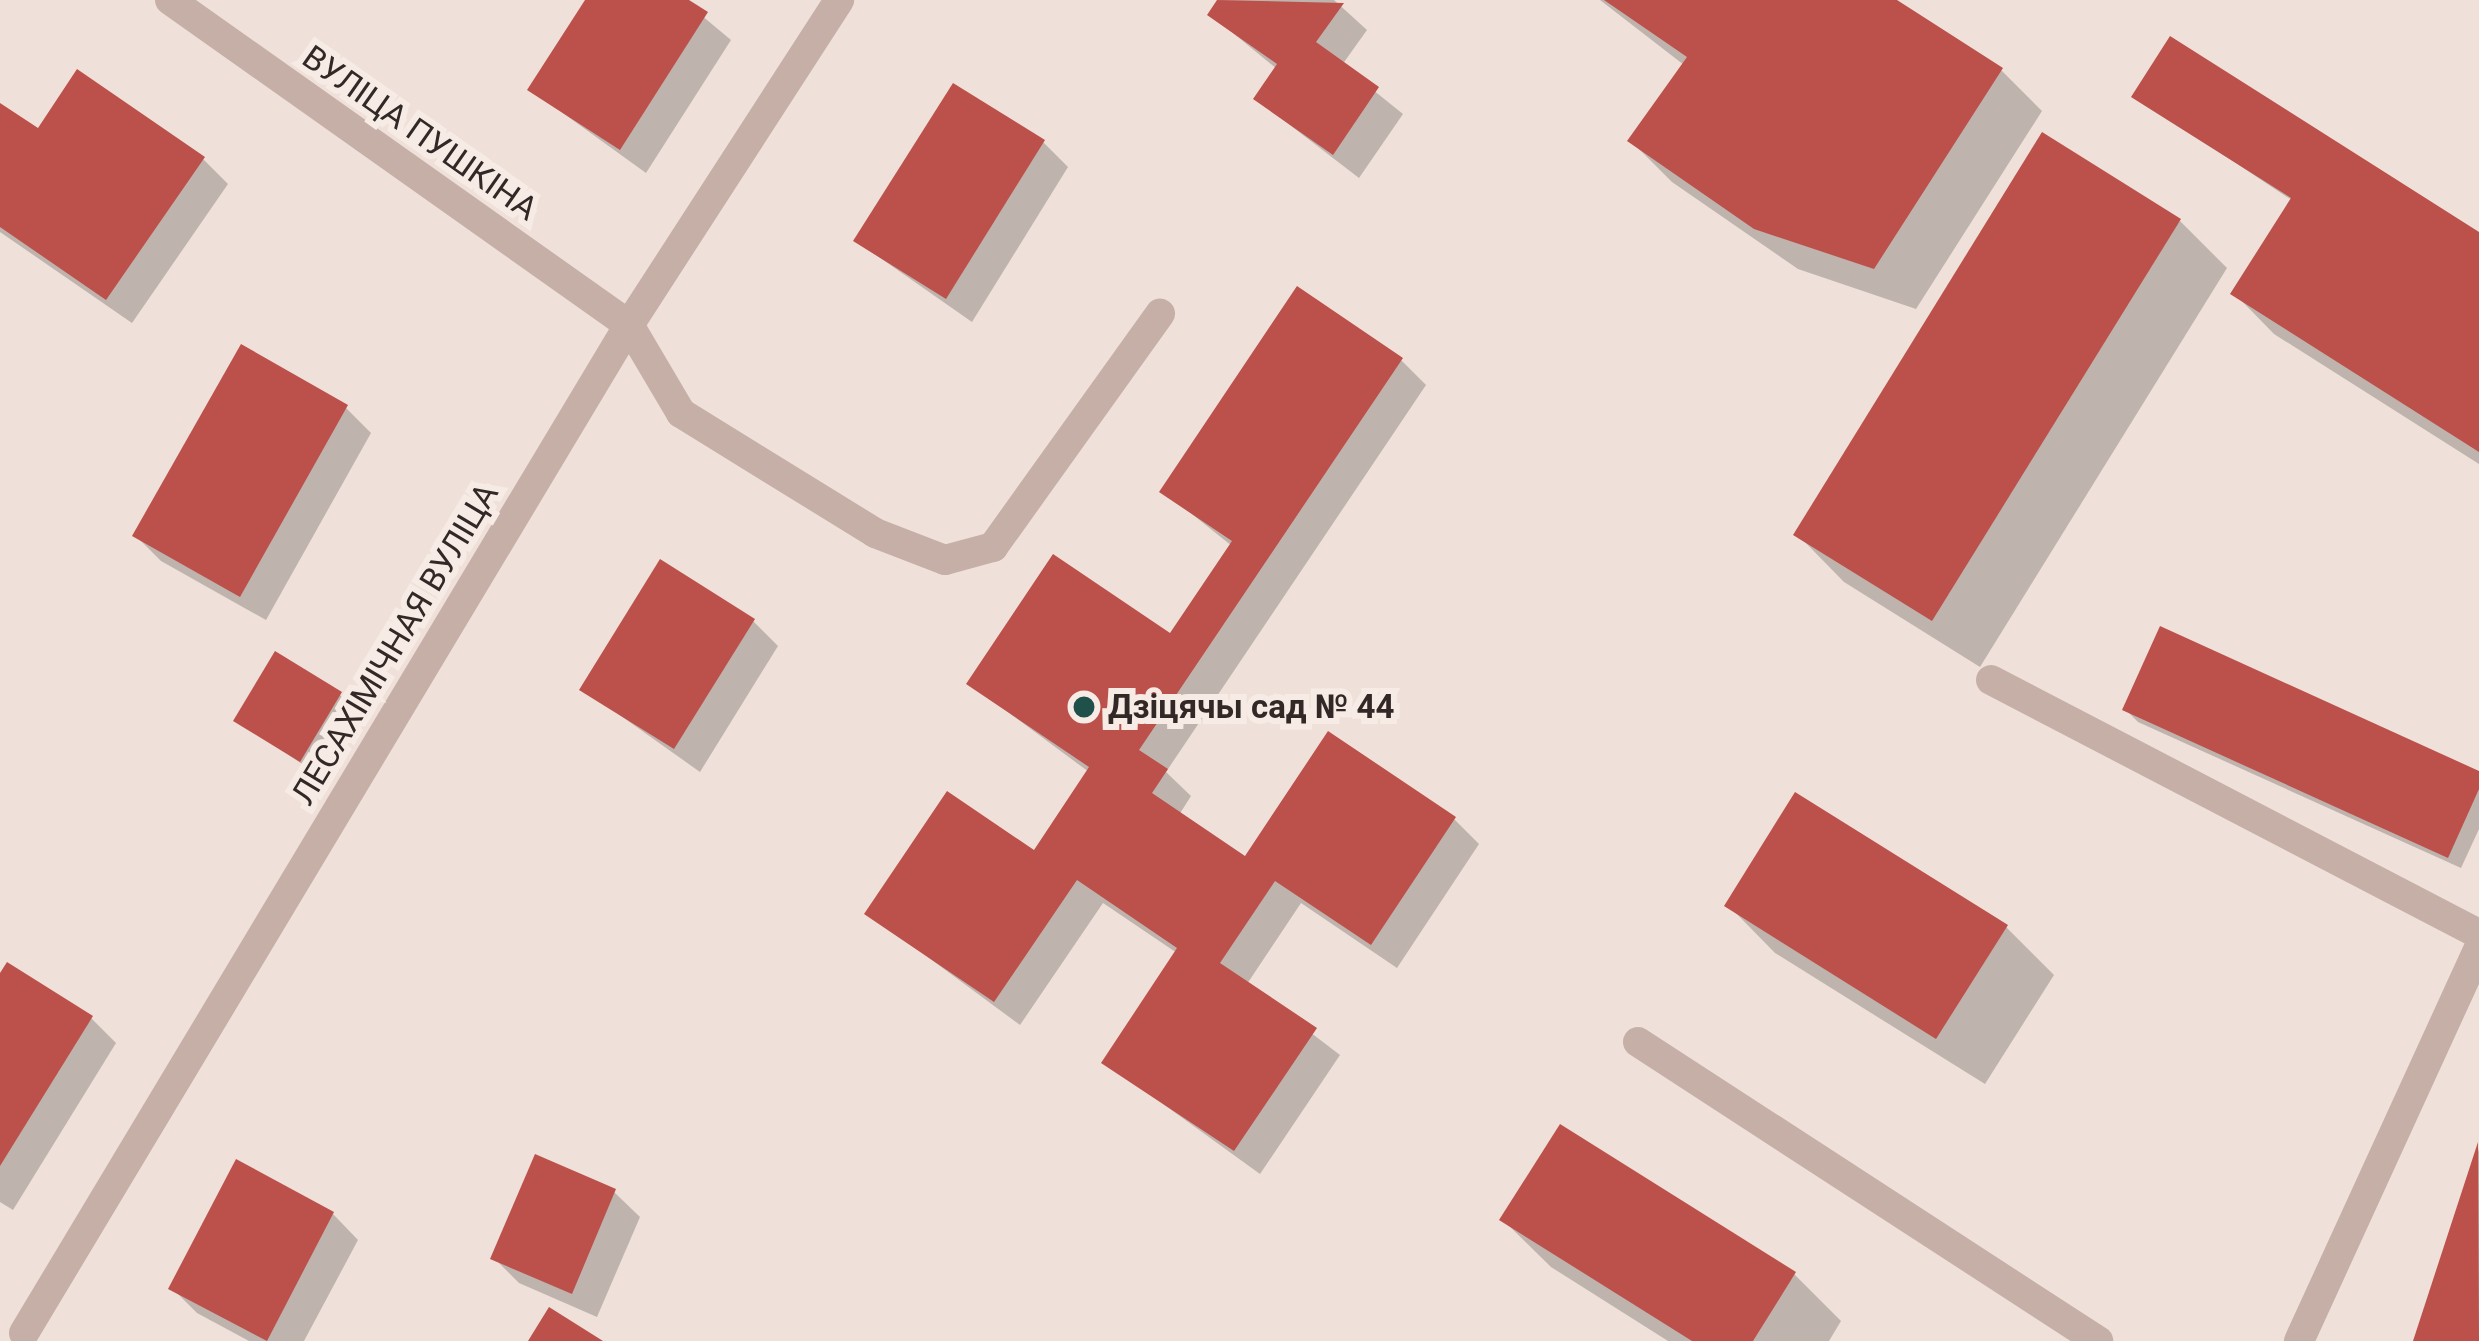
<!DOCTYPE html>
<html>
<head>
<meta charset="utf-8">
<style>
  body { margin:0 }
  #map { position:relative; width:2479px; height:1341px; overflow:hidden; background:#efe0d9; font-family:Roboto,sans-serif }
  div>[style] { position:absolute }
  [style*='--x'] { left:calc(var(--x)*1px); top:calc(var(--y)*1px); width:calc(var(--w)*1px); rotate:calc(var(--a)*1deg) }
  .shadow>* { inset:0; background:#0003 }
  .building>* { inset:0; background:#bc504a }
  .service>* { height:30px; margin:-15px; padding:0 15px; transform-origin:15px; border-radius:15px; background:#c6afa6 }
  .minor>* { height:30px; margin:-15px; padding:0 15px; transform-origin:15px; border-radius:15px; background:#c6afa6 }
  .dots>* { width:33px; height:33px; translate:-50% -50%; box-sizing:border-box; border:6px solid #f7ebe5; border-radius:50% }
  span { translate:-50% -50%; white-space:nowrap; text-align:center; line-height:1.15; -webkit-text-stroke:12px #f7ebe5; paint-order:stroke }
  .street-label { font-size:33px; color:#322826 }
  .poi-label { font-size:33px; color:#322826; font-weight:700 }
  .left { translate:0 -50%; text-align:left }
</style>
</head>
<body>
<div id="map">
  <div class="shadow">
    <div style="clip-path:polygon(589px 0,683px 0,731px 40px,646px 173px,531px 90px)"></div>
    <div style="clip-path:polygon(1221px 0,1334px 0,1367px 30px,1342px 65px,1403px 114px,1359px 178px,1256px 99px,1277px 69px,1211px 15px)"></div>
    <div style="clip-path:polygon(1600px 0,1892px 0,2001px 70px,2042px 111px,1916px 309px,1798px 269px,1672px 182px,1631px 141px,1684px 65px)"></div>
    <div style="clip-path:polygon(2135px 96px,2479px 236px,2479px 464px,2274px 334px,2234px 293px,2293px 201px)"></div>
    <div style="clip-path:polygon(0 106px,38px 133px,203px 159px,228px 184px,132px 323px,0 232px)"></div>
    <div style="clip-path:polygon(1043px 142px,1068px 167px,972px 322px,856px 241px)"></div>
    <div style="clip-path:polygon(2180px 221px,2227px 268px,1980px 667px,1844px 582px,1797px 534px)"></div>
    <div style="clip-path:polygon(1401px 360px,1426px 385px,1166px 772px,1191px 796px,1179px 815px,1245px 860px,1454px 819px,1479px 844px,1397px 968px,1301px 903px,1247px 984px,1340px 1055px,1260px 1174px,1105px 1062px,1177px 953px,1103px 903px,1020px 1025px,868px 913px,1035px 855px,1089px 772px,970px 684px,1171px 637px,1232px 546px,1163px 491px)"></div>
    <div style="clip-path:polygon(346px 408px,371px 433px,266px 620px,161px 561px,136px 536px)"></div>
    <div style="clip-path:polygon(753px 621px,778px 646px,700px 772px,583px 689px)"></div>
    <div style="clip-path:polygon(340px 695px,353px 707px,314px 772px,237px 720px)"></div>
    <div style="clip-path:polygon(2126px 710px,2479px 774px,2479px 829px,2461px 868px,2138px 722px)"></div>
    <div style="clip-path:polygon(1728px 905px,2006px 927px,2054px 975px,1985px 1084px,1775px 953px)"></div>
    <div style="clip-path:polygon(0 979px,91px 1018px,116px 1043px,13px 1210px,0 1202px)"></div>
    <div style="clip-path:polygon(2479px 1149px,2479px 1341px,2416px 1341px)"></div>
    <div style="clip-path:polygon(614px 1192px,640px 1217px,597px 1317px,519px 1283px,494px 1258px)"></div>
    <div style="clip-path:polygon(333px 1214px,358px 1240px,304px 1341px,249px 1341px,197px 1313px,172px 1288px)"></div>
    <div style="clip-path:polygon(1503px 1220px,1794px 1274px,1841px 1321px,1829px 1341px,1668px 1341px,1551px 1267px)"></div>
  </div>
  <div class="building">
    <div style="clip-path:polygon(585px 0,689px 0,708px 12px,620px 150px,527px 90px)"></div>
    <div style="clip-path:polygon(1217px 0,1344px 3px,1316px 42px,1379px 87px,1333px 155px,1253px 99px,1277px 64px,1207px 15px)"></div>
    <div style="clip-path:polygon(1604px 0,1897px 0,2003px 68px,1874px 269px,1754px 229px,1627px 141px,1687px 57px)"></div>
    <div style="clip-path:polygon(2170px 36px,2479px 232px,2479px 452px,2230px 294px,2291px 198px,2131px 97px)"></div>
    <div style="clip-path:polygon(77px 69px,205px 157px,106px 300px,0 227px,0 103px,38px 128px)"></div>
    <div style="clip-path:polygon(953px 83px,1045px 140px,946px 299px,853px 241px)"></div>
    <div style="clip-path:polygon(2042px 132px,2181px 219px,1932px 621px,1793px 535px)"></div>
    <div style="clip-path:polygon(1297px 286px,1403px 358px,1139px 750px,1168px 769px,1152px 793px,1245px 856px,1328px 731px,1456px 817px,1371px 945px,1275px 881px,1220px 963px,1317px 1028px,1234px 1151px,1101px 1063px,1177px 948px,1077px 880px,994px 1002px,864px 914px,947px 791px,1034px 850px,1089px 767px,966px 684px,1053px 554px,1170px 633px,1232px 541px,1159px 492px)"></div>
    <div style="clip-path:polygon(241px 344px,348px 405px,240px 597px,132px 536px)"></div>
    <div style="clip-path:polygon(660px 559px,755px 619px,674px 749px,579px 690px)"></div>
    <div style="clip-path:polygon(2160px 626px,2479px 771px,2479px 789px,2448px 858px,2122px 710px)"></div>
    <div style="clip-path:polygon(275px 651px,342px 692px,300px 762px,233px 721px)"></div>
    <div style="clip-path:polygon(1795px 792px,2008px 925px,1936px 1039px,1724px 906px)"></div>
    <div style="clip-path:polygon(7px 962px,93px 1016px,0 1166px,0 973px)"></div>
    <div style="clip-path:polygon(1560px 1124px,1796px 1272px,1753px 1341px,1692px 1341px,1499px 1220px)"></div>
    <div style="clip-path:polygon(2478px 1142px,2479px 1341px,2413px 1341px)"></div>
    <div style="clip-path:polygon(535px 1154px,616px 1189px,572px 1294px,490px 1259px)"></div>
    <div style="clip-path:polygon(236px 1159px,334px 1212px,267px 1341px,168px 1289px)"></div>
    <div style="clip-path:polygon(549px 1307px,603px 1341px,528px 1341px)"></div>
  </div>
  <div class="service">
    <div style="--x:629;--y:325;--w:102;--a:59.4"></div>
    <div style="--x:681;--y:413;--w:228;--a:31.7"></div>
    <div style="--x:875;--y:533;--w:75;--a:21.1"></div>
    <div style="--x:945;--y:560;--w:50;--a:-15.2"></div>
    <div style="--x:993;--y:547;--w:287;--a:-54.4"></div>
    <div style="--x:1991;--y:680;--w:550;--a:27.5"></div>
    <div style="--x:1638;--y:1042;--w:549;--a:33.02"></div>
    <div style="--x:2299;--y:1341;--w:433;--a:-65.4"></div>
  </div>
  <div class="minor">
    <div style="--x:170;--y:0;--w:562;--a:35.3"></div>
    <div style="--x:24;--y:1333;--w:1176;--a:-59.03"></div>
    <div style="--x:629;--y:325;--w:387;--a:-57.1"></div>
  </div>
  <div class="dots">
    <div style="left:1084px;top:707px;background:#20504a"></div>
  </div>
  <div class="street-label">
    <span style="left:420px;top:133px;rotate:35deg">ВУЛІЦА ПУШКІНА</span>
    <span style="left:395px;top:644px;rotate:-59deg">ЛЕСАХІМІЧНАЯ ВУЛІЦА</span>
  </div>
  <div class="poi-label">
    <span class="left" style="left:1108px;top:707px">Дзіцячы сад № 44</span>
  </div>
</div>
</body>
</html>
